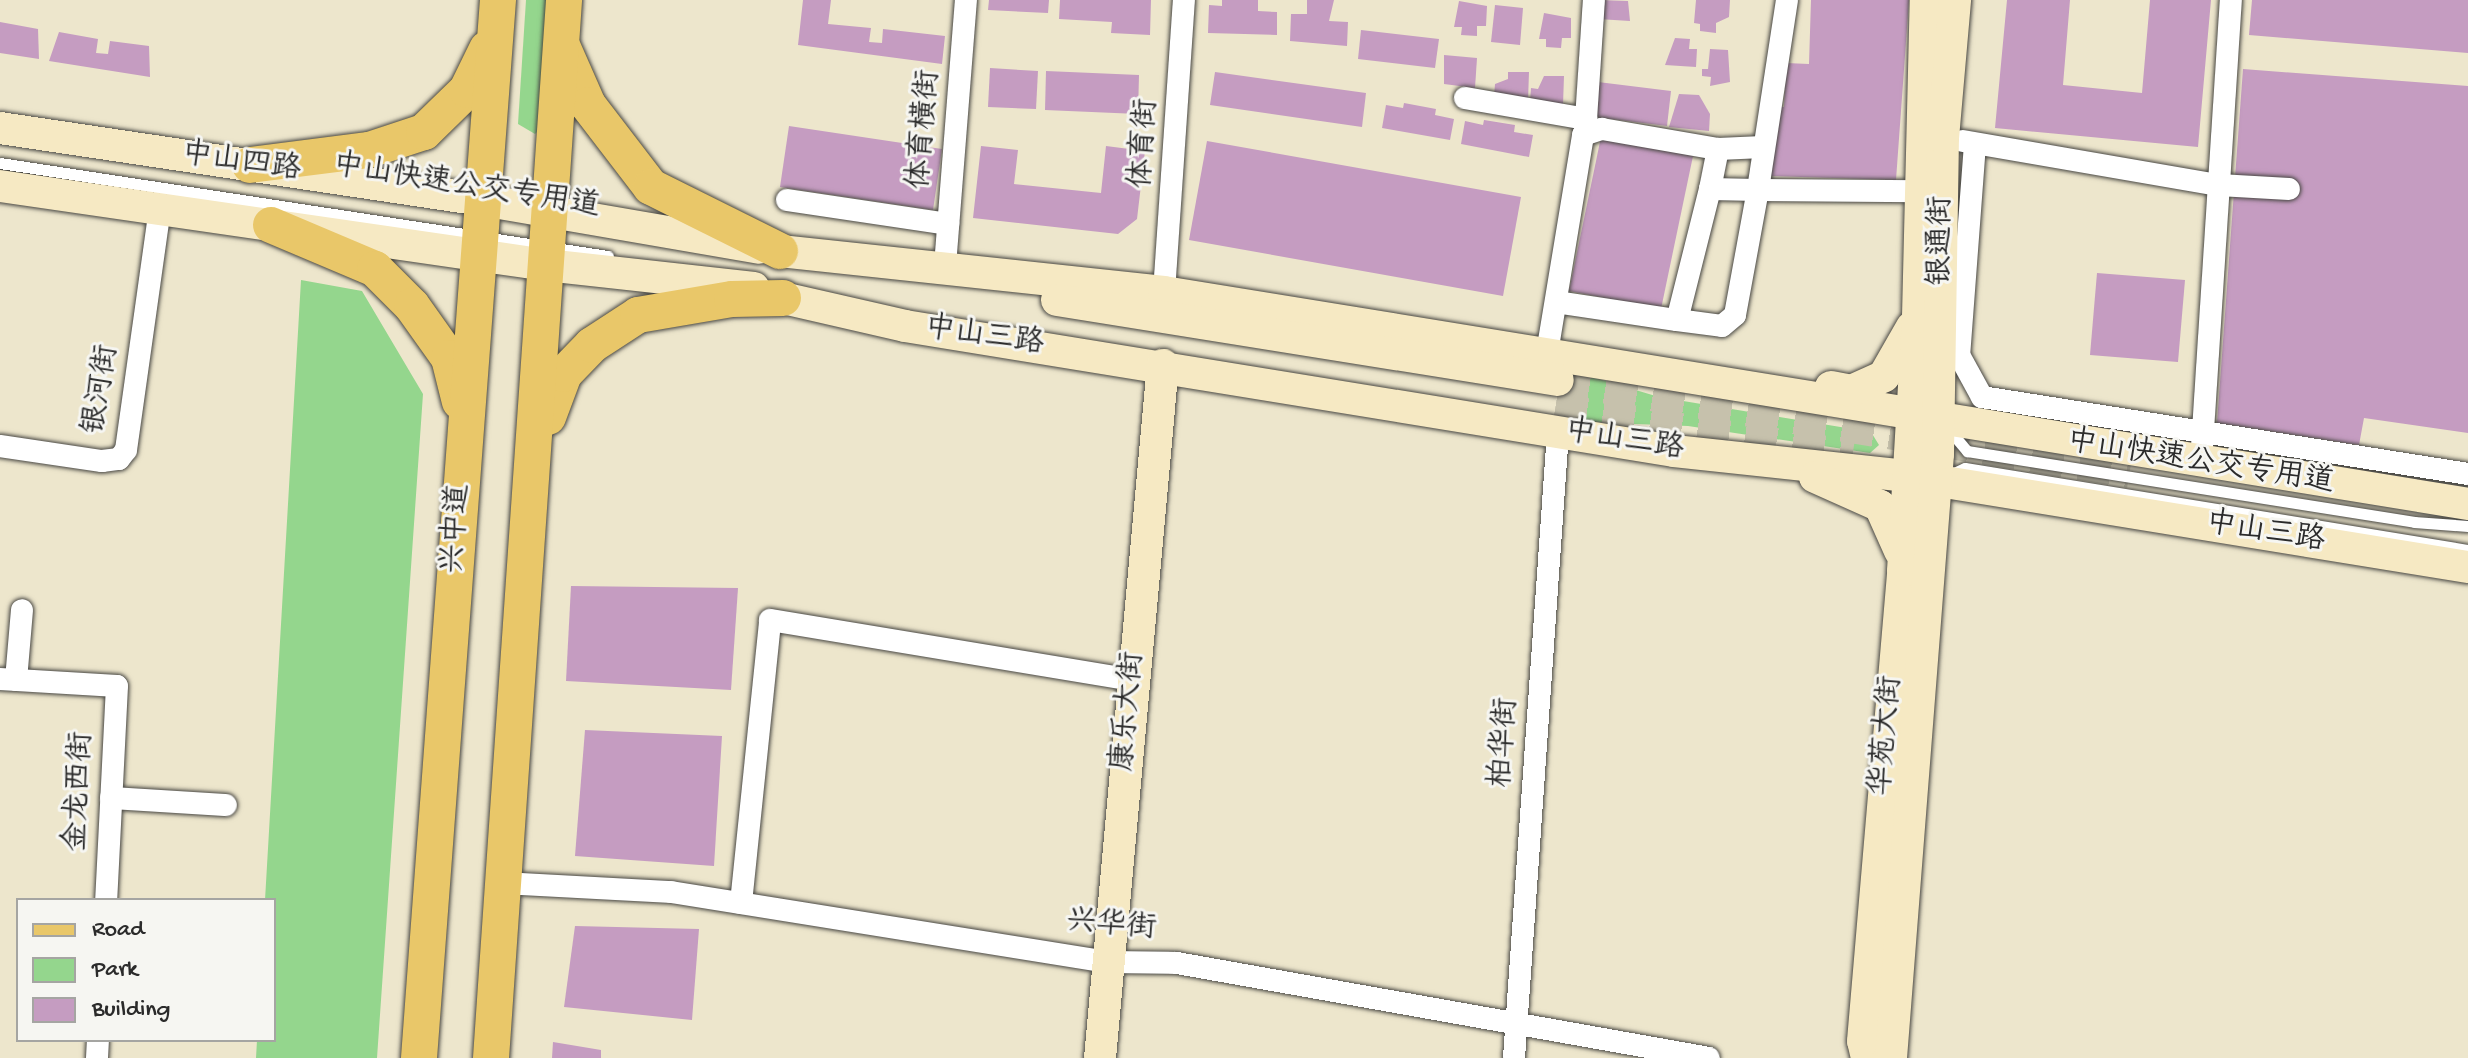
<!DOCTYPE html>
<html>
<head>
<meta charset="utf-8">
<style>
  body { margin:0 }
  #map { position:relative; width:2468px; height:1058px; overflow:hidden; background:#ede6cc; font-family:"Gochi Hand","LXGW WenKai TC",sans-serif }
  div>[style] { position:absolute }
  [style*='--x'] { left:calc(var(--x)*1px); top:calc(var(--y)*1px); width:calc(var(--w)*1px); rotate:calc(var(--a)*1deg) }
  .green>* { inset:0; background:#94d68d }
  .building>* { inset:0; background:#c59cc1 }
  .secondary-tunnel>* { height:32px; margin-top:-16px; transform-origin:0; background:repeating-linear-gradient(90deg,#c6c1ac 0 32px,transparent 0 48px) }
  .roads { filter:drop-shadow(0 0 2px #484743) drop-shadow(0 0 2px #484743) }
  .lane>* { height:11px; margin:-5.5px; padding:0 5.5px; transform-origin:5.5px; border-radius:5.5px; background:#fff }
  .street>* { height:22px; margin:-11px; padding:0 11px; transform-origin:11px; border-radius:11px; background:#fff }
  .secondary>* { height:32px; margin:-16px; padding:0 16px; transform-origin:16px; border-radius:16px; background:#f6e9c3 }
  .primary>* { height:36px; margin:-18px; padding:0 18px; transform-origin:18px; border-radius:18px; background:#e9c769 }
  span { translate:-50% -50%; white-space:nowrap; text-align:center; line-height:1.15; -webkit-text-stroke:6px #f6f6f2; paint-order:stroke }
  .street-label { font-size:30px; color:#2b2b2b }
  .legend { position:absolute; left:16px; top:898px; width:260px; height:144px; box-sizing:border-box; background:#f6f6f2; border:2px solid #a5a5a2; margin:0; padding:10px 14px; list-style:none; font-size:24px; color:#2b2b2b }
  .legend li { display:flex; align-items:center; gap:16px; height:40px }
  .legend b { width:40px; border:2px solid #a5a5a2 }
</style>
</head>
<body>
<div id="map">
  <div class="green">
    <div style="clip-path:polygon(526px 0,551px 0,540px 129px,535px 134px,518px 124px)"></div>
    <div style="clip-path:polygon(301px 280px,362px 291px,423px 394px,377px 1058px,256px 1058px,257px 1040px,274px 1040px,274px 900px,265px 900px)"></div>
    <div style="clip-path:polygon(1562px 368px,1659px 397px,1871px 432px,1879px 445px,1870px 453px,1688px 426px,1555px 421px)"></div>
  </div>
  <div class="building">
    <div style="clip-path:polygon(803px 0,831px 0,828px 24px,871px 28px,869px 42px,882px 43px,883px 29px,945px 36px,942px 64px,798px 45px)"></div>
    <div style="clip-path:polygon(989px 0,1049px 0,1048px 13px,988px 10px)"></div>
    <div style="clip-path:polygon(1060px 0,1151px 0,1150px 35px,1111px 33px,1112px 22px,1059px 19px)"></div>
    <div style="clip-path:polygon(1222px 0,1258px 0,1258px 11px,1277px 12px,1277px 35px,1208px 33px,1209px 5px,1222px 6px)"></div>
    <div style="clip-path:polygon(1307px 0,1334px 0,1329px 21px,1348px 22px,1347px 46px,1290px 41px,1291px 14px,1307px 14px)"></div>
    <div style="clip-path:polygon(1599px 0,1628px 1px,1630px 21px,1598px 19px)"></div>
    <div style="clip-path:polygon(1696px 0,1730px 0,1729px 17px,1716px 23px,1716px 33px,1700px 31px,1700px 24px,1694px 23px)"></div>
    <div style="clip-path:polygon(1811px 0,1909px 0,1896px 180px,1769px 176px,1773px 106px,1784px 107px,1786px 63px,1809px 64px)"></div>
    <div style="clip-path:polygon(2007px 0,2070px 0,2063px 85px,2142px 93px,2150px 0,2211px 0,2198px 147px,1995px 128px)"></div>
    <div style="clip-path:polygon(2252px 0,2468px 0,2468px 53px,2249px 35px)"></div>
    <div style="clip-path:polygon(1459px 1px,1487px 6px,1486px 26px,1477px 26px,1477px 36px,1461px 35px,1462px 27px,1454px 27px)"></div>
    <div style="clip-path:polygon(1495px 5px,1523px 8px,1520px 45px,1491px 42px)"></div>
    <div style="clip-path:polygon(1544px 13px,1571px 18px,1571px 38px,1562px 38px,1561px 48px,1546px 47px,1546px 39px,1539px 39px)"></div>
    <div style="clip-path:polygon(0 22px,38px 29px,39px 59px,0 53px)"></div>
    <div style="clip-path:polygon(1361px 30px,1439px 39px,1435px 68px,1358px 59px)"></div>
    <div style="clip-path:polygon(59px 32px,98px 39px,96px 53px,108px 54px,110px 41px,149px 46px,150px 77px,49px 61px)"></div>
    <div style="clip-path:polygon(1675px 38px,1690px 39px,1689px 49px,1697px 49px,1696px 67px,1665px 65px)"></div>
    <div style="clip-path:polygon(1710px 49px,1728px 50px,1730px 82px,1710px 86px,1711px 77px,1702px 76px,1702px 69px,1708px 69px)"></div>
    <div style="clip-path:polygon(1444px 55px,1477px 58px,1475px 88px,1444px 84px)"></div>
    <div style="clip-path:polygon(990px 68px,1038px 71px,1036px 109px,988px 107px)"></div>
    <div style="clip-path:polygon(2243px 69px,2468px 86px,2468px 433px,2364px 418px,2359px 445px,2217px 423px)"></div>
    <div style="clip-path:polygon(1046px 71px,1139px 75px,1138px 114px,1045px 110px)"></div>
    <div style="clip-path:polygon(1215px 72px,1366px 93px,1362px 127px,1210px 105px)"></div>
    <div style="clip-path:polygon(1508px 72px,1529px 72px,1528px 101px,1494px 97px,1495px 84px,1508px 79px)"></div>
    <div style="clip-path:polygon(1544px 76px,1564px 76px,1563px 105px,1530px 102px,1531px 88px,1538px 89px)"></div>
    <div style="clip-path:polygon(1598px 82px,1671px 91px,1667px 126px,1595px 117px)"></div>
    <div style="clip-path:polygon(1679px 94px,1699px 95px,1710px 114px,1709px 131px,1669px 127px)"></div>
    <div style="clip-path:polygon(1404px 103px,1436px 109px,1435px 115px,1454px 119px,1450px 140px,1382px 128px,1386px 105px,1403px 108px)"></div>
    <div style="clip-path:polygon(1484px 120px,1515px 125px,1514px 132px,1533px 135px,1529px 157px,1461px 144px,1465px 121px,1483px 125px)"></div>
    <div style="clip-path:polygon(789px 126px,942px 149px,933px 210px,780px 187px)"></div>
    <div style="clip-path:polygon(1601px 137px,1693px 156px,1661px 309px,1569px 291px)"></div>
    <div style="clip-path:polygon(1207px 141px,1521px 197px,1503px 296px,1189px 240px)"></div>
    <div style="clip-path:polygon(981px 146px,1018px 150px,1014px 184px,1101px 193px,1106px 146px,1145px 151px,1137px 219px,1118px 234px,973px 218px)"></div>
    <div style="clip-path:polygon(2097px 273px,2185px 280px,2178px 362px,2090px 355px)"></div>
    <div style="clip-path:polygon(571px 586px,738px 588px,731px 690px,566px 681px)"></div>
    <div style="clip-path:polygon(585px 730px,722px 736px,714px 866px,575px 856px)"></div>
    <div style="clip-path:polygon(575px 926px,699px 929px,692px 1020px,564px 1007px)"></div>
    <div style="clip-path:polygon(553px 1042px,601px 1050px,601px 1058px,552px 1058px)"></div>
  </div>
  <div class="secondary-tunnel">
    <div style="--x:1558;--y:380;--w:579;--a:9.14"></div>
    <div style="--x:1555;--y:409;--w:301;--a:9"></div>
  </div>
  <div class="roads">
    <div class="lane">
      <div style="--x:0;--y:163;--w:615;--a:8.7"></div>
      <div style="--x:1946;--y:426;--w:33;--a:50"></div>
      <div style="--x:1967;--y:451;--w:453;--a:9"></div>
      <div style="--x:2414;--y:522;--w:54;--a:4.2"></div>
      <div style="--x:1952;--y:474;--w:14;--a:-25"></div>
      <div style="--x:1965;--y:468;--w:510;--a:9.26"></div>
    </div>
    <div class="street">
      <div style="--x:1787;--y:0;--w:192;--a:98.7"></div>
      <div style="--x:1758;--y:190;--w:163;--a:0.4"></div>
      <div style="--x:1465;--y:98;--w:123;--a:9.8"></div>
      <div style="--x:1586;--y:119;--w:119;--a:-86.2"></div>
      <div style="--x:1963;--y:141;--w:260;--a:9.8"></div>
      <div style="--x:2219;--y:185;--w:70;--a:3.3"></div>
      <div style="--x:1975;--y:144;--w:212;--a:94.3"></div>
      <div style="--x:1959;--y:355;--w:48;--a:61.3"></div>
      <div style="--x:1982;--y:397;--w:492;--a:9"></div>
      <div style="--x:1710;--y:189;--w:41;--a:-78.7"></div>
      <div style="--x:787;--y:200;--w:163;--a:8.5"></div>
      <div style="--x:945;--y:266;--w:267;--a:-85.5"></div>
      <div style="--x:1164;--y:292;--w:293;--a:-86.1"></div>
      <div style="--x:1556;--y:302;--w:122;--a:8.5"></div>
      <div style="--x:1677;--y:320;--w:45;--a:7.6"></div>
      <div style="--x:1722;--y:326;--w:17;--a:-40"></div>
      <div style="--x:1735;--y:315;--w:127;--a:-79.6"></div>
      <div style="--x:1758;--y:190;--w:48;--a:-178.8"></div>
      <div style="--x:1710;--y:189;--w:135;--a:104.1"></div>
      <div style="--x:1547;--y:353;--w:221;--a:-80.6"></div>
      <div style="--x:1583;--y:135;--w:20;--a:-18"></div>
      <div style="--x:1602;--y:129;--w:118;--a:9.8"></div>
      <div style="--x:1718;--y:149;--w:45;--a:-2.5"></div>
      <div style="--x:0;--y:446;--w:103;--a:8.4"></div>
      <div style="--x:102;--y:461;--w:17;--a:-7"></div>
      <div style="--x:119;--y:459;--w:11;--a:-52"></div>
      <div style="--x:126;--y:450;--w:243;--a:-82"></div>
      <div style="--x:2202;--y:446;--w:447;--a:-86.3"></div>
      <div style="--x:0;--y:679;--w:117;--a:3.4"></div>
      <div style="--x:117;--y:686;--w:214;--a:92.9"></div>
      <div style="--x:16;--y:680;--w:70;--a:-85.1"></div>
      <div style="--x:111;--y:798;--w:115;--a:3.5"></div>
      <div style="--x:504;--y:883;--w:167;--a:3.1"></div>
      <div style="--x:671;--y:892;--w:443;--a:9.1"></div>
      <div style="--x:1108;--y:962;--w:69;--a:0.8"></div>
      <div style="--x:1177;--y:963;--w:540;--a:10.12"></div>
      <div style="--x:741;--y:903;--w:284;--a:-84.1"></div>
      <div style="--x:770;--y:620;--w:368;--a:9.4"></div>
      <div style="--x:97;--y:1058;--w:18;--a:-87"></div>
      <div style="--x:1514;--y:1058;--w:628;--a:-85.98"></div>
    </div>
    <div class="secondary">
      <div style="--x:0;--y:128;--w:487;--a:8.5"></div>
      <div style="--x:482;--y:200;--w:281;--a:9.8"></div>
      <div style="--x:0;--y:186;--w:552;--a:8.23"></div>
      <div style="--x:546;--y:265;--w:209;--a:6.3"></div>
      <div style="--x:780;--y:251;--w:386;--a:6.1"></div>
      <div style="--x:1164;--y:292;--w:1321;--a:9.23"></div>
      <div style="--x:783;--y:298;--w:125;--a:12.9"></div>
      <div style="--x:905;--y:326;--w:779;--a:9.23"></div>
      <div style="--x:1674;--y:451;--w:235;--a:6.1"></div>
      <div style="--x:1908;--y:476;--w:567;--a:9.23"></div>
      <div style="--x:1057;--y:300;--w:507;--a:9.07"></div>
      <div style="--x:1831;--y:387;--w:20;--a:11"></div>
      <div style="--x:1851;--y:391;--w:36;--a:-24"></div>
      <div style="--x:1884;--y:376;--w:56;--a:-60.3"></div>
      <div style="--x:1815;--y:477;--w:71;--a:24"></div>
      <div style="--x:1880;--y:506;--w:49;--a:66"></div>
      <div style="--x:1100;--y:1058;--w:696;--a:-84.81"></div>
      <div style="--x:1867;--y:1058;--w:17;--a:-103"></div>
      <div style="--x:1863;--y:1041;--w:472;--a:-85.1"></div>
      <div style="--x:1903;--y:571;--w:254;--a:-86.6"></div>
      <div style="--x:1918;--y:317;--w:317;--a:-88.6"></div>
      <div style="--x:1891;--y:1058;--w:606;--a:-85.55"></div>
      <div style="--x:1938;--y:454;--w:316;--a:-89.1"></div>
      <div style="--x:1943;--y:138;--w:139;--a:-85"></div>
    </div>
    <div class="primary">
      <div style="--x:563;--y:48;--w:62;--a:66.3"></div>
      <div style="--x:588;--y:105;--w:103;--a:52.5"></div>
      <div style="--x:651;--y:187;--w:144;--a:26.4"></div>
      <div style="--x:250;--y:165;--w:120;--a:-7.2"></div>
      <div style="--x:369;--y:150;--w:58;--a:-18.1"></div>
      <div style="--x:424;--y:132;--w:60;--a:-44.3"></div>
      <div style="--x:467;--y:90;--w:46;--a:-64"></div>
      <div style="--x:271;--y:225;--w:113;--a:22.9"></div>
      <div style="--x:375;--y:269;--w:52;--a:45"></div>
      <div style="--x:412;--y:306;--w:64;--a:54.6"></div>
      <div style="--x:449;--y:358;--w:45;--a:76"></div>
      <div style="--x:548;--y:417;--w:46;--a:-69.6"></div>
      <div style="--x:564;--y:374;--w:40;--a:-46"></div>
      <div style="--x:592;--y:345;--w:55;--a:-33.1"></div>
      <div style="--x:638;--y:315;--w:95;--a:-9.7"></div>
      <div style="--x:732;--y:299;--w:51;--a:-1.1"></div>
      <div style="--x:419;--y:1058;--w:1061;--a:-85.73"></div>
      <div style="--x:491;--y:1058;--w:1061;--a:-86.05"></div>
    </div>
  </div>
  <div class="street-label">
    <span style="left:926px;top:130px;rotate:-85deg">体育横街</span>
    <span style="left:1146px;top:144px;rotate:-86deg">体育街</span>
    <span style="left:241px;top:164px;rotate:8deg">中山四路</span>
    <span style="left:466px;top:188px;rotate:9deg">中山快速公交专用道</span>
    <span style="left:1943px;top:241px;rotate:-90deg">银通街</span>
    <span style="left:984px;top:338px;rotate:8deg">中山三路</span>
    <span style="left:103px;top:390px;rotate:-81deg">银河街</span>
    <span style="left:1624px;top:442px;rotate:9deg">中山三路</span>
    <span style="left:2200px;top:464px;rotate:9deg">中山快速公交专用道</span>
    <span style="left:458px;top:529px;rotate:-86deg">兴中道</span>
    <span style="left:2265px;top:534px;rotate:9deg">中山三路</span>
    <span style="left:1130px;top:712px;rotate:-85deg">康乐大街</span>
    <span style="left:1888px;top:736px;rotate:-85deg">华苑大街</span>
    <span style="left:1506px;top:743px;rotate:-86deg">柏华街</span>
    <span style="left:81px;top:792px;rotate:-87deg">金龙西街</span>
    <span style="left:1111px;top:927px;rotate:5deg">兴华街</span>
  </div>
  <ul class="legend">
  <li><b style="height:10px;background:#e9c769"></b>Road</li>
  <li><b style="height:22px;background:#94d68d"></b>Park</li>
  <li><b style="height:22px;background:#c59cc1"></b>Building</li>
  </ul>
</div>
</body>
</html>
